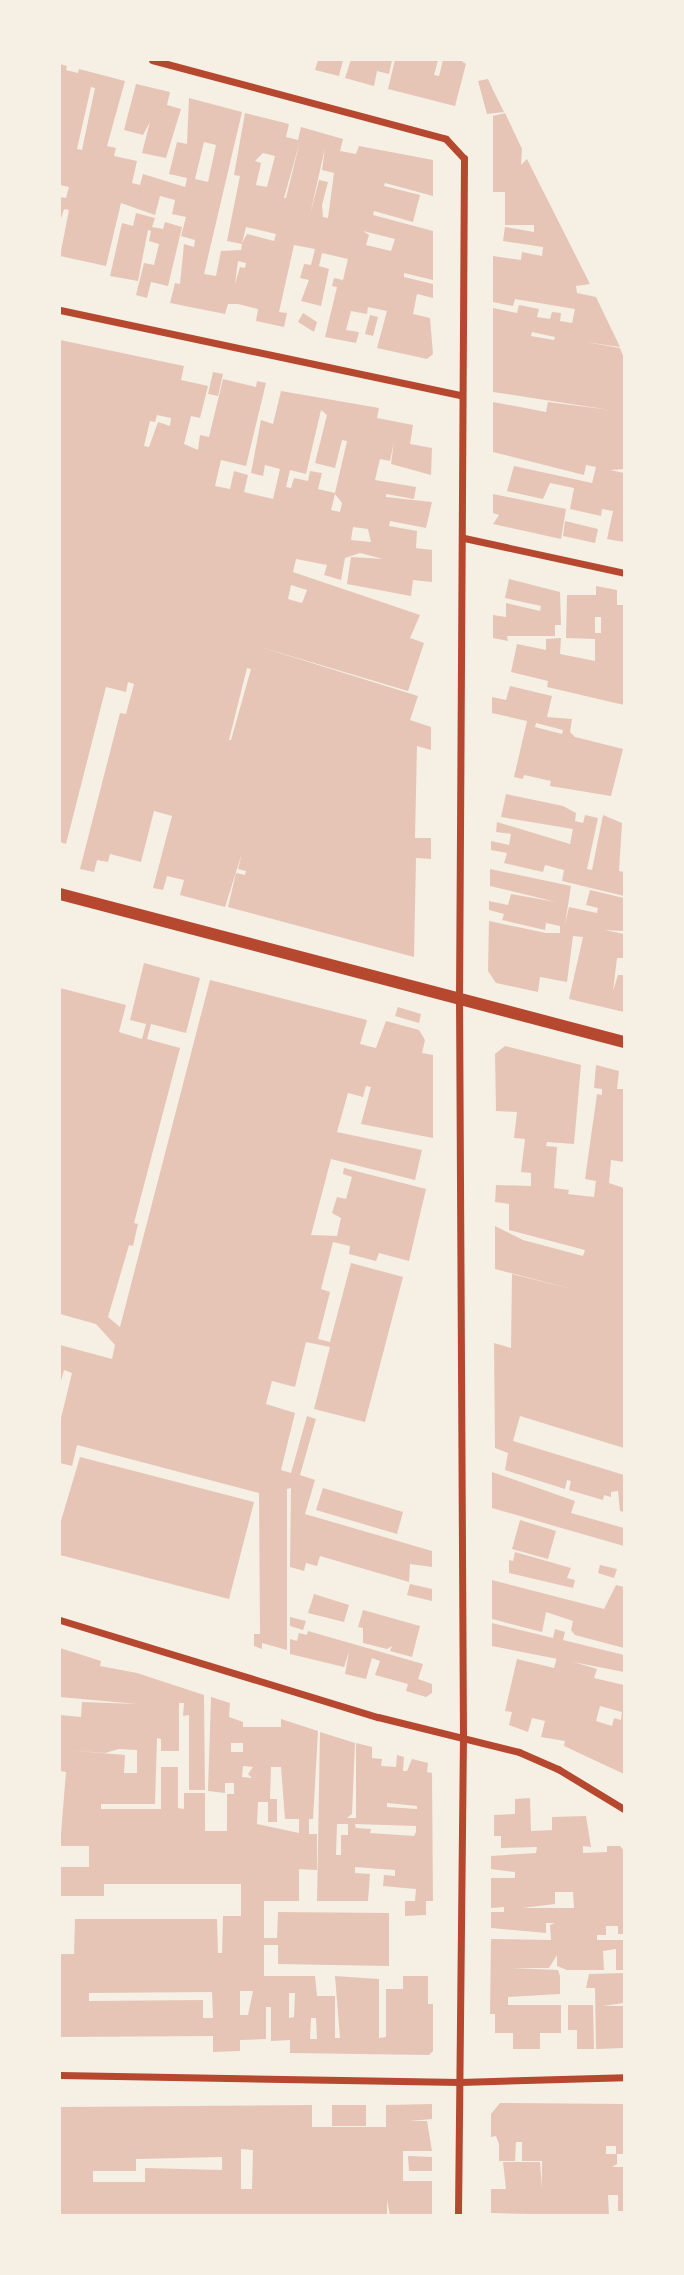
<!DOCTYPE html>
<html>
<head>
<meta charset="utf-8">
<style>
  body { margin:0 }
  #map { position:relative; width:684px; height:2275px; overflow:hidden; background:#f6efe4; font-family:"Public Sans",sans-serif }
  div>[style] { position:absolute }
  [style*='--x'] { left:calc(var(--x)*1px); top:calc(var(--y)*1px); width:calc(var(--w)*1px); rotate:calc(var(--a)*1deg) }
  .building>* { inset:0; background:#e6c5b7 }
  .minor>* { height:7px; margin:-3.5px; padding:0 3.5px; transform-origin:3.5px; border-radius:3.5px; background:#b5482f }
  .tertiary>* { height:12px; margin:-6px; padding:0 6px; transform-origin:6px; border-radius:6px; background:#b5482f }
  span { translate:-50% -50%; white-space:nowrap; text-align:center; line-height:1.15; -webkit-text-stroke:6px #f6efe4; paint-order:stroke }
  .frame { position:absolute; inset:0; border:61px solid #f6efe4; pointer-events:none }
</style>
</head>
<body>
<div id="map">
  <div class="building">
    <div style="clip-path:polygon(318px 60px,343px 60px,339px 76px,315px 70px)"></div>
    <div style="clip-path:polygon(351px 60px,392px 60px,389px 74px,377px 71px,374px 86px,345px 78px)"></div>
    <div style="clip-path:polygon(395px 60px,438px 60px,434px 75px,439px 76px,443px 60px,460px 60px,466px 64px,455px 106px,388px 89px)"></div>
    <div style="clip-path:polygon(evenodd,60px 64px,67px 66px,66px 70px,78px 73px,79px 69px,125px 81px,107px 146px,116px 148px,114px 156px,137px 161px,132px 183px,140px 185px,143px 174px,185px 187px,187px 178px,169px 174px,177px 142px,187px 144px,189px 98px,242px 112px,204px 274px,216px 276px,221px 251px,241px 250px,242px 244px,227px 241px,240px 176px,234px 175px,245px 113px,289px 124px,286px 137px,298px 140px,301px 127px,343px 139px,340px 151px,356px 154px,359px 146px,433px 160px,433px 196px,385px 183px,384px 186px,420px 195px,413px 222px,374px 211px,373px 215px,433px 231px,433px 280px,404px 273px,404px 277px,433px 284px,433px 298px,417px 294px,413px 314px,430px 318px,433px 354px,427px 359px,377px 348px,387px 311px,368px 307px,367px 314px,351px 311px,346px 330px,359px 332px,356px 343px,325px 337px,337px 287px,332px 286px,334px 278px,343px 280px,348px 259px,322px 253px,319px 266px,329px 269px,321px 306px,301px 301px,309px 280px,300px 278px,304px 264px,311px 265px,315px 249px,294px 245px,279px 312px,287px 313px,284px 327px,256px 321px,258px 309px,238px 304px,228px 304px,225px 314px,170px 303px,175px 283px,180px 284px,184px 244px,194px 247px,195px 240px,181px 236px,186px 217px,172px 214px,175px 200px,160px 196px,155px 215px,121px 203px,106px 266px,60px 256px,69px 210px,64px 209px,60px 222px,60px 197px,66px 198px,69px 187px,60px 185px,60px 64px,91px 87px,95px 88px,82px 150px,77px 149px,91px 87px,60px 64px,300px 141px,286px 198px,284px 198px,300px 141px,60px 64px,204px 142px,216px 145px,208px 182px,195px 179px,204px 142px,60px 64px,325px 148px,322px 170px,334px 173px,328px 218px,323px 217px,322px 205px,328px 182px,319px 180px,310px 215px,325px 148px,60px 64px,263px 153px,275px 156px,267px 187px,256px 185px,261px 163px,255px 161px,263px 153px,60px 64px,246px 227px,276px 234px,274px 241px,247px 234px,242px 243px,246px 227px,60px 64px,363px 231px,395px 239px,391px 251px,366px 245px,369px 235px,363px 231px,60px 64px,238px 261px,246px 263px,245px 268px,240px 267px,235px 284px,238px 261px)"></div>
    <div style="clip-path:polygon(488px 79px,493px 90px,504px 112px,487px 114px,478px 81px)"></div>
    <div style="clip-path:polygon(136px 84px,170px 92px,167px 105px,181px 109px,166px 158px,142px 153px,150px 122px,143px 135px,124px 130px)"></div>
    <div style="clip-path:polygon(evenodd,505px 113px,522px 149px,521px 165px,527px 159px,590px 284px,576px 286px,577px 293px,596px 297px,620px 347px,585px 342px,620px 348px,624px 358px,624px 469px,610px 470px,624px 473px,624px 542px,607px 539px,613px 511px,602px 509px,601px 516px,570px 509px,574px 488px,550px 483px,543px 499px,507px 491px,514px 466px,592px 483px,596px 467px,586px 465px,584px 475px,493px 452px,493px 402px,546px 412px,548px 402px,610px 410px,493px 392px,493px 308px,517px 313px,519px 305px,539px 309px,537px 317px,550px 319px,552px 312px,561px 313px,560px 321px,572px 323px,575px 309px,515px 299px,513px 306px,493px 302px,493px 256px,521px 260px,522px 252px,542px 256px,543px 247px,503px 241px,505px 227px,534px 232px,534px 225px,505px 225px,505px 192px,493px 192px,493px 116px,505px 113px,532px 332px,555px 337px,554px 340px,531px 336px,532px 332px)"></div>
    <div style="clip-path:polygon(136px 213px,155px 218px,152px 227px,163px 229px,165px 222px,182px 227px,168px 286px,151px 282px,147px 298px,136px 295px,144px 263px,154px 265px,159px 244px,149px 241px,151px 231px,148px 230px,138px 281px,110px 276px,122px 223px,133px 226px)"></div>
    <div style="clip-path:polygon(303px 313px,317px 322px,314px 332px,298px 322px)"></div>
    <div style="clip-path:polygon(370px 315px,378px 317px,373px 336px,365px 334px)"></div>
    <div style="clip-path:polygon(evenodd,60px 340px,184px 366px,181px 380px,208px 386px,200px 418px,191px 416px,184px 444px,198px 450px,200px 435px,209px 437px,223px 379px,256px 387px,257px 381px,266px 383px,246px 466px,221px 460px,215px 486px,230px 489px,234px 471px,248px 475px,244px 492px,273px 499px,280px 469px,265px 465px,263px 476px,251px 473px,261px 420px,273px 424px,281px 391px,379px 408px,377px 418px,413px 425px,410px 444px,432px 448px,431px 475px,391px 464px,394px 441px,390px 461px,380px 459px,375px 480px,416px 487px,414px 499px,386px 494px,386px 497px,432px 502px,426px 528px,390px 521px,389px 526px,417px 531px,416px 548px,432px 550px,432px 582px,413px 580px,411px 596px,347px 584px,351px 557px,383px 559px,360px 553px,345px 558px,341px 580px,324px 575px,327px 565px,296px 559px,293px 572px,420px 615px,410px 638px,424px 643px,408px 691px,257px 646px,418px 696px,410px 720px,431px 727px,431px 750px,417px 746px,415px 838px,431px 838px,431px 859px,416px 858px,414px 957px,228px 907px,236px 873px,245px 875px,246px 871px,238px 869px,242px 853px,225px 907px,180px 895px,184px 880px,167px 876px,163px 890px,153px 888px,172px 816px,154px 811px,141px 862px,110px 854px,108px 862px,97px 860px,94px 872px,80px 869px,120px 713px,126px 714px,134px 684px,128px 682px,126px 692px,106px 687px,66px 844px,60px 842px,60px 340px,321px 410px,327px 415px,315px 463px,335px 468px,342px 440px,347px 441px,335px 493px,318px 489px,322px 473px,310px 471px,308px 481px,294px 478px,291px 488px,286px 487px,290px 470px,306px 474px,321px 410px,60px 340px,157px 415px,171px 418px,170px 426px,158px 422px,149px 447px,144px 446px,150px 421px,155px 422px,157px 415px,60px 340px,335px 494px,342px 503px,340px 512px,331px 510px,335px 494px,60px 340px,353px 527px,368px 529px,371px 542px,351px 540px,353px 527px,60px 340px,291px 585px,307px 590px,302px 603px,288px 599px,291px 585px,60px 340px,247px 668px,251px 669px,231px 740px,229px 740px,247px 668px)"></div>
    <div style="clip-path:polygon(213px 372px,223px 374px,218px 396px,208px 394px)"></div>
    <div style="clip-path:polygon(493px 494px,566px 509px,561px 539px,493px 524px,499px 515px,493px 513px)"></div>
    <div style="clip-path:polygon(565px 521px,598px 529px,595px 543px,563px 536px)"></div>
    <div style="clip-path:polygon(509px 579px,560px 592px,561px 625px,555px 625px,555px 636px,507px 636px,508px 641px,493px 638px,493px 615px,506px 617px,506px 603px,540px 611px,541px 606px,505px 598px)"></div>
    <div style="clip-path:polygon(evenodd,596px 586px,617px 590px,617px 605px,624px 605px,624px 705px,547px 687px,548px 681px,511px 672px,517px 644px,546px 650px,546px 639px,561px 638px,560px 654px,595px 661px,595px 639px,566px 638px,567px 595px,596px 595px,596px 586px,595px 617px,601px 617px,601px 633px,595px 633px,595px 617px)"></div>
    <div style="clip-path:polygon(evenodd,510px 686px,552px 696px,547px 717px,572px 719px,570px 732px,575px 737px,623px 749px,611px 796px,550px 786px,551px 781px,524px 775px,523px 779px,514px 777px,527px 721px,492px 713px,492px 697px,506px 700px,510px 686px,536px 723px,563px 730px,562px 734px,535px 727px,536px 723px)"></div>
    <div style="clip-path:polygon(506px 794px,563px 806px,576px 813px,575px 821px,583px 823px,585px 815px,598px 818px,587px 869px,592px 870px,603px 815px,622px 823px,619px 871px,624px 872px,624px 896px,562px 881px,564px 870px,545px 865px,543px 872px,504px 863px,507px 853px,491px 850px,491px 841px,509px 845px,511px 834px,496px 832px,497px 822px,570px 844px,573px 829px,501px 817px)"></div>
    <div style="clip-path:polygon(490px 869px,571px 886px,565px 925px,569px 907px,597px 913px,598px 908px,586px 905px,590px 890px,624px 898px,624px 931px,605px 930px,624px 934px,624px 958px,617px 958px,613px 991px,618px 975px,624px 975px,624px 1012px,569px 999px,583px 937px,573px 936px,567px 982px,540px 977px,538px 992px,496px 983px,488px 971px,489px 921px,546px 933px,560px 933px,560px 926px,546px 923px,545px 930px,502px 920px,504px 914px,489px 910px,489px 901px,508px 905px,511px 894px,556px 902px,490px 886px)"></div>
    <div style="clip-path:polygon(144px 963px,200px 978px,186px 1033px,151px 1024px,147px 1039px,180px 1048px,134px 1223px,138px 1224px,133px 1246px,129px 1245px,108px 1317px,120px 1327px,210px 980px,367px 1020px,360px 1044px,376px 1048px,386px 1021px,419px 1030px,425px 1040px,422px 1053px,433px 1055px,433px 1138px,361px 1124px,371px 1087px,366px 1086px,363px 1097px,348px 1093px,337px 1132px,422px 1150px,415px 1180px,331px 1159px,311px 1235px,337px 1236px,341px 1218px,332px 1213px,337px 1197px,346px 1199px,352px 1177px,343px 1174px,344px 1168px,426px 1189px,409px 1261px,379px 1253px,376px 1261px,349px 1254px,350px 1246px,333px 1242px,321px 1289px,330px 1292px,318px 1339px,330px 1342px,351px 1263px,403px 1277px,365px 1422px,314px 1409px,330px 1347px,306px 1342px,295px 1387px,272px 1381px,266px 1404px,295px 1413px,281px 1470px,291px 1473px,307px 1416px,316px 1419px,300px 1475px,315px 1480px,305px 1514px,432px 1551px,432px 1567px,410px 1564px,409px 1582px,320px 1556px,317px 1566px,306px 1563px,304px 1571px,290px 1567px,291px 1488px,287px 1489px,287px 1650px,262px 1643px,262px 1649px,254px 1646px,254px 1634px,260px 1634px,259px 1493px,77px 1445px,72px 1466px,60px 1463px,60px 1422px,72px 1373px,64px 1370px,60px 1384px,60px 1345px,112px 1359px,115px 1345px,96px 1324px,60px 1314px,60px 988px,126px 1005px,119px 1032px,142px 1039px,146px 1024px,130px 1020px)"></div>
    <div style="clip-path:polygon(398px 1007px,421px 1014px,419px 1023px,395px 1016px)"></div>
    <div style="clip-path:polygon(505px 1046px,581px 1065px,574px 1144px,547px 1142px,546px 1146px,557px 1147px,554px 1188px,569px 1190px,568px 1194px,594px 1197px,596px 1181px,585px 1179px,597px 1094px,602px 1095px,602px 1089px,594px 1088px,596px 1065px,619px 1071px,617px 1089px,624px 1089px,624px 1162px,611px 1160px,609px 1183px,624px 1188px,624px 1448px,520px 1416px,513px 1441px,624px 1475px,624px 1512px,620px 1511px,618px 1491px,611px 1492px,611px 1497px,604px 1495px,603px 1500px,569px 1490px,571px 1481px,567px 1480px,565px 1489px,505px 1470px,508px 1453px,495px 1448px,494px 1343px,511px 1348px,512px 1274px,576px 1290px,495px 1269px,495px 1226px,523px 1240px,583px 1256px,585px 1250px,509px 1230px,509px 1204px,495px 1202px,496px 1185px,531px 1186px,531px 1173px,521px 1172px,525px 1139px,514px 1138px,517px 1112px,496px 1111px,495px 1054px)"></div>
    <div style="clip-path:polygon(80px 1457px,254px 1502px,229px 1599px,60px 1555px,60px 1524px)"></div>
    <div style="clip-path:polygon(492px 1472px,575px 1501px,571px 1513px,624px 1528px,624px 1546px,492px 1508px)"></div>
    <div style="clip-path:polygon(323px 1488px,403px 1512px,397px 1534px,316px 1510px)"></div>
    <div style="clip-path:polygon(520px 1520px,556px 1531px,548px 1559px,512px 1549px)"></div>
    <div style="clip-path:polygon(515px 1552px,571px 1568px,567px 1578px,575px 1580px,573px 1588px,509px 1573px,509px 1560px,513px 1561px)"></div>
    <div style="clip-path:polygon(600px 1565px,617px 1569px,614px 1578px,598px 1573px)"></div>
    <div style="clip-path:polygon(492px 1580px,604px 1609px,616px 1585px,624px 1587px,624px 1648px,575px 1635px,571px 1630px,573px 1621px,546px 1612px,542px 1632px,492px 1619px)"></div>
    <div style="clip-path:polygon(410px 1584px,432px 1589px,432px 1601px,407px 1595px)"></div>
    <div style="clip-path:polygon(314px 1594px,349px 1605px,344px 1622px,308px 1613px)"></div>
    <div style="clip-path:polygon(363px 1610px,420px 1626px,412px 1657px,390px 1651px,392px 1646px,387px 1649px,363px 1643px,363px 1628px,358px 1627px)"></div>
    <div style="clip-path:polygon(290px 1617px,306px 1621px,303px 1630px,290px 1626px)"></div>
    <div style="clip-path:polygon(492px 1623px,553px 1638px,555px 1629px,565px 1632px,563px 1640px,624px 1655px,624px 1672px,492px 1646px)"></div>
    <div style="clip-path:polygon(308px 1631px,423px 1664px,418px 1679px,432px 1684px,432px 1693px,426px 1697px,406px 1691px,408px 1684px,375px 1675px,380px 1661px,372px 1658px,366px 1679px,345px 1674px,349px 1652px,344px 1667px,290px 1654px,290px 1639px,297px 1641px,299px 1633px,307px 1635px)"></div>
    <div style="clip-path:polygon(evenodd,60px 1648px,101px 1661px,100px 1666px,137px 1673px,204px 1695px,205px 1790px,189px 1790px,189px 1715px,183px 1716px,184px 1703px,179px 1703px,179px 1751px,161px 1751px,161px 1739px,157px 1738px,155px 1804px,101px 1804px,101px 1809px,161px 1809px,161px 1767px,178px 1767px,178px 1808px,184px 1809px,184px 1793px,205px 1793px,205px 1831px,227px 1831px,227px 1794px,234px 1794px,234px 1783px,225px 1783px,225px 1793px,208px 1791px,211px 1697px,230px 1703px,229px 1717px,243px 1722px,243px 1727px,281px 1727px,281px 1719px,318px 1731px,313px 1819px,309px 1819px,309px 1834px,317px 1834px,317px 1870px,299px 1869px,299px 1901px,264px 1901px,264px 1938px,277px 1938px,278px 1912px,389px 1913px,389px 1966px,278px 1964px,278px 1945px,264px 1945px,264px 1976px,315px 1976px,317px 1996px,335px 1996px,335px 2038px,340px 2038px,335px 1976px,379px 1979px,379px 2038px,386px 2037px,386px 1989px,403px 1989px,403px 1976px,428px 1976px,428px 2004px,433px 2004px,433px 2051px,429px 2055px,290px 2053px,290px 2040px,271px 2041px,271px 2007px,266px 2007px,266px 2039px,240px 2040px,240px 2051px,213px 2052px,213px 2036px,60px 2037px,60px 1954px,74px 1954px,75px 1919px,217px 1919px,218px 1953px,222px 1953px,223px 1916px,241px 1916px,241px 1884px,104px 1884px,104px 1896px,60px 1896px,60px 1867px,89px 1867px,89px 1846px,60px 1846px,66px 1772px,60px 1771px,60px 1715px,81px 1717px,82px 1702px,137px 1704px,60px 1697px,60px 1648px,231px 1743px,243px 1743px,243px 1752px,231px 1752px,231px 1743px,60px 1648px,119px 1749px,137px 1750px,137px 1773px,124px 1773px,125px 1755px,65px 1750px,105px 1753px,119px 1749px,60px 1648px,243px 1766px,253px 1767px,248px 1774px,252px 1778px,242px 1777px,243px 1766px,60px 1648px,271px 1767px,281px 1767px,285px 1819px,299px 1819px,299px 1833px,257px 1824px,258px 1802px,268px 1802px,268px 1822px,277px 1822px,277px 1799px,270px 1799px,271px 1767px,60px 1648px,240px 1991px,253px 1991px,248px 2015px,240px 2015px,240px 1991px,60px 1648px,212px 1992px,213px 2018px,203px 2018px,203px 2000px,89px 2001px,89px 1993px,212px 1992px,60px 1648px,289px 1993px,295px 1993px,294px 2017px,289px 2018px,289px 1993px,60px 1648px,311px 2018px,316px 2018px,317px 2039px,310px 2039px,311px 2018px)"></div>
    <div style="clip-path:polygon(evenodd,557px 1657px,597px 1669px,594px 1678px,624px 1685px,624px 1774px,564px 1746px,565px 1741px,541px 1737px,545px 1721px,532px 1718px,528px 1732px,509px 1725px,512px 1712px,505px 1711px,517px 1659px,554px 1668px,557px 1657px,600px 1706px,622px 1712px,621px 1720px,614px 1718px,612px 1726px,596px 1721px,600px 1706px)"></div>
    <div style="clip-path:polygon(evenodd,320px 1732px,355px 1743px,352px 1814px,347px 1818px,356px 1818px,356px 1743px,372px 1747px,372px 1758px,382px 1759px,381px 1766px,396px 1767px,397px 1755px,404px 1757px,403px 1771px,407px 1771px,412px 1759px,428px 1763px,427px 1772px,432px 1773px,433px 1901px,426px 1901px,426px 1915px,405px 1916px,405px 1901px,415px 1901px,416px 1889px,383px 1886px,384px 1875px,395px 1876px,395px 1870px,355px 1867px,355px 1873px,370px 1874px,368px 1901px,317px 1901px,320px 1732px,387px 1803px,417px 1806px,417px 1809px,387px 1807px,387px 1803px,320px 1732px,337px 1824px,348px 1824px,348px 1835px,341px 1835px,341px 1855px,336px 1855px,337px 1824px,320px 1732px,355px 1824px,416px 1826px,416px 1832px,414px 1836px,370px 1833px,371px 1829px,356px 1828px,355px 1824px)"></div>
    <div style="clip-path:polygon(evenodd,530px 1798px,531px 1831px,552px 1830px,552px 1817px,586px 1816px,591px 1847px,583px 1846px,583px 1853px,607px 1852px,607px 1846px,620px 1846px,624px 1851px,624px 1934px,618px 1934px,618px 1926px,606px 1926px,606px 1935px,597px 1935px,597px 1940px,624px 1940px,624px 1970px,616px 1970px,616px 1949px,603px 1951px,604px 1970px,567px 1970px,557px 1966px,557px 1955px,549px 1968px,511px 1968px,558px 1970px,560px 1976px,560px 1994px,508px 1997px,508px 2005px,561px 2005px,561px 2033px,540px 2033px,540px 2049px,513px 2049px,513px 2033px,495px 2033px,495px 2014px,490px 2014px,491px 1939px,551px 1940px,550px 1925px,555px 1923px,546px 1923px,546px 1933px,491px 1928px,491px 1912px,504px 1912px,504px 1907px,491px 1908px,491px 1878px,515px 1878px,515px 1872px,491px 1869px,491px 1856px,536px 1853px,537px 1847px,501px 1848px,501px 1836px,494px 1836px,494px 1815px,515px 1814px,515px 1799px,530px 1798px,555px 1892px,573px 1892px,574px 1908px,522px 1908px,555px 1904px,555px 1892px)"></div>
    <div style="clip-path:polygon(624px 1973px,624px 2003px,603px 2006px,624px 2006px,624px 2048px,596px 2049px,595px 1988px,586px 1988px,589px 1974px)"></div>
    <div style="clip-path:polygon(568px 2005px,593px 2005px,594px 2049px,577px 2049px,577px 2030px,568px 2030px)"></div>
    <div style="clip-path:polygon(evenodd,500px 2103px,624px 2104px,624px 2154px,617px 2154px,617px 2164px,612px 2167px,624px 2167px,624px 2211px,618px 2211px,618px 2195px,608px 2195px,609px 2216px,491px 2213px,491px 2189px,506px 2189px,503px 2162px,540px 2162px,542px 2188px,542px 2161px,522px 2161px,522px 2142px,516px 2142px,515px 2161px,499px 2161px,499px 2144px,496px 2136px,491px 2137px,491px 2114px,500px 2103px,606px 2146px,616px 2146px,616px 2154px,606px 2154px,606px 2146px)"></div>
    <div style="clip-path:polygon(evenodd,432px 2104px,432px 2119px,410px 2121px,427px 2121px,432px 2151px,403px 2151px,403px 2181px,432px 2181px,432px 2216px,390px 2216px,387px 2200px,387px 2216px,60px 2216px,61px 2107px,312px 2105px,312px 2127px,386px 2127px,386px 2105px,432px 2104px,241px 2149px,253px 2150px,252px 2189px,241px 2189px,241px 2149px,432px 2104px,222px 2157px,222px 2170px,145px 2168px,145px 2182px,93px 2182px,93px 2171px,136px 2171px,136px 2159px,222px 2157px)"></div>
    <div style="clip-path:polygon(332px 2105px,366px 2105px,366px 2126px,332px 2126px)"></div>
    <div style="clip-path:polygon(408px 2156px,432px 2157px,432px 2171px,409px 2171px)"></div>
  </div>
  <div class="minor">
    <div style="--x:152;--y:60;--w:304;--a:15"></div>
    <div style="--x:446;--y:139;--w:26;--a:47"></div>
    <div style="--x:464;--y:158;--w:838;--a:90.34"></div>
    <div style="--x:459;--y:996;--w:740;--a:89.69"></div>
    <div style="--x:463;--y:1736;--w:480;--a:90.6"></div>
    <div style="--x:60;--y:310;--w:410;--a:12"></div>
    <div style="--x:464;--y:538;--w:164;--a:12.3"></div>
    <div style="--x:60;--y:1620;--w:332;--a:17"></div>
    <div style="--x:378;--y:1717;--w:145;--a:13.9"></div>
    <div style="--x:519;--y:1752;--w:43;--a:23.6"></div>
    <div style="--x:558;--y:1769;--w:77;--a:31.2"></div>
    <div style="--x:60;--y:2075;--w:400;--a:1"></div>
    <div style="--x:460;--y:2082;--w:164;--a:-1.7"></div>
  </div>
  <div class="tertiary">
    <div style="--x:60;--y:894;--w:583;--a:14.7"></div>
  </div>
  <div class="frame"></div>
</div>
</body>
</html>
